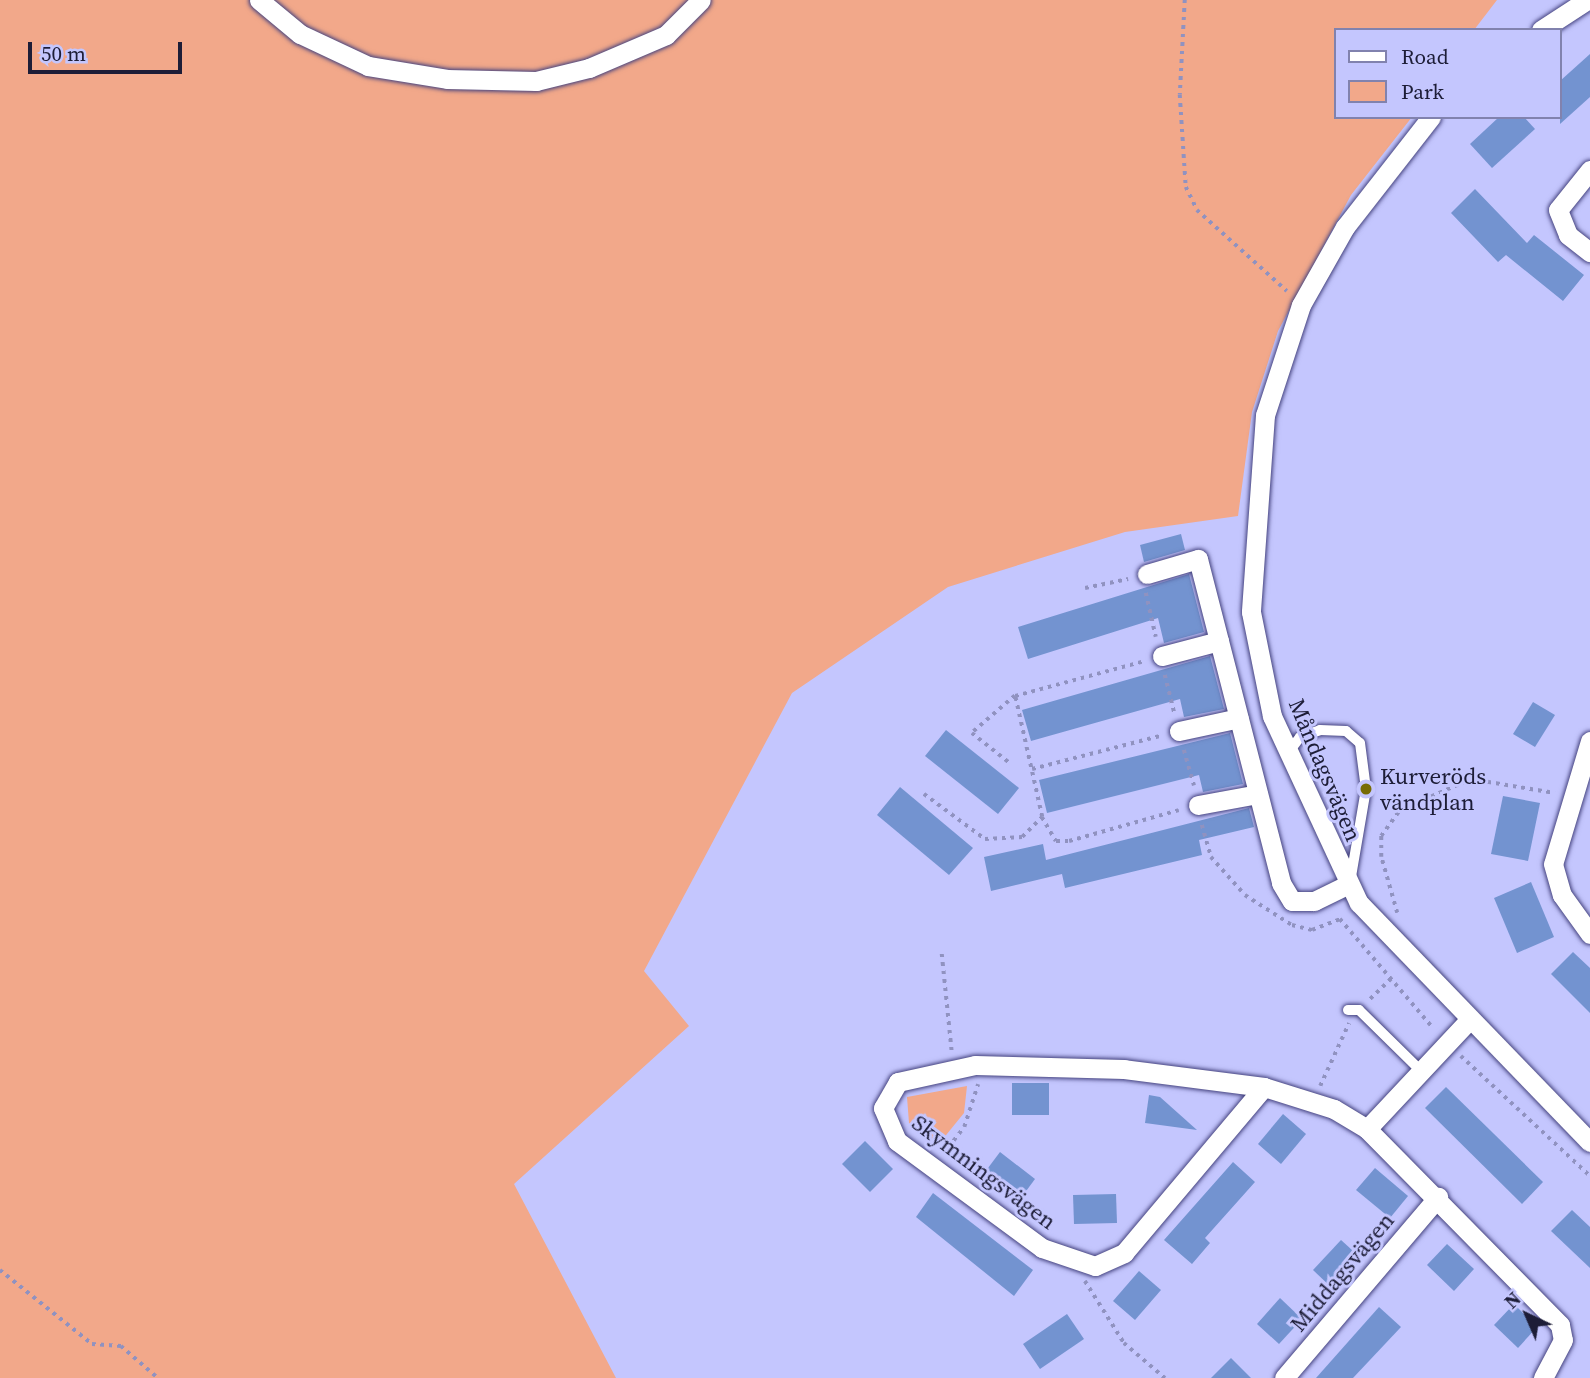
<!DOCTYPE html>
<html>
<head>
<meta charset="utf-8">
<style>
  body { margin:0 }
  #map { position:relative; width:1590px; height:1378px; overflow:hidden; background:#c4c6fe; font-family:"Source Serif 4",serif }
  div>[style] { position:absolute }
  [style*='--x'] { left:calc(var(--x)*1px); top:calc(var(--y)*1px); width:calc(var(--w)*1px); rotate:calc(var(--a)*1deg) }
  .green>* { inset:0; background:#f2a88a }
  .building>* { inset:0; background:#7393d0 }
  .path>* { height:3.5px; margin-top:-1.75px; transform-origin:0; background:repeating-linear-gradient(90deg,#9092c0 0 3.5px,transparent 0 8.5px) }
  .roads { filter:drop-shadow(0 0 2px #45437f) drop-shadow(0 0 2px #45437f) }
  .service>* { height:10px; margin:-5px; padding:0 5px; transform-origin:5px; border-radius:5px; background:#fff }
  .minor>* { height:19px; margin:-9.5px; padding:0 9.5px; transform-origin:9.5px; border-radius:9.5px; background:#fff }
  .dots>* { width:19px; height:19px; translate:-50% -50%; box-sizing:border-box; border:4px solid #c4c6fe; border-radius:50% }
  span { translate:-50% -50%; white-space:nowrap; text-align:center; line-height:1.15; -webkit-text-stroke:6px #c4c6fe; paint-order:stroke }
  .street-label { font-size:23px; color:#1d1d37 }
  .poi-label { font-size:23px; color:#1d1d37 }
  .left { translate:0 -50%; text-align:left }
  .legend { position:absolute; left:1334px; top:28px; width:228px; height:91px; box-sizing:border-box; background:#c4c6fe; border:2px solid #8182ae; margin:0; padding:9px 12px; list-style:none; font-size:21px; color:#1d1d37 }
  .legend li { display:flex; align-items:center; gap:14px; height:35px }
  .legend b { width:35px; border:2px solid #8182ae }
  .north { position:absolute; left:1492px; top:1280px; width:70px; height:70px; -webkit-text-stroke:5px #c4c6fe; paint-order:stroke; rotate:316deg; font-size:19px; font-weight:700; line-height:28px; text-align:center; color:#1d1d37 }
  .north::after { content:''; display:block; margin:auto; width:24px; height:32px; background:#1d1d37; clip-path:polygon(50% 0,100% 100%,50% 72%,0 100%) }
  .scale { position:absolute; left:28px; top:42px; width:154px; height:32px; box-sizing:border-box; border:4px solid #1d1d37; border-top:0; padding-left:9px; font-size:21px; line-height:24px; white-space:nowrap; color:#1d1d37; -webkit-text-stroke:5px #c4c6fe; paint-order:stroke }
</style>
</head>
<body>
<div id="map">
  <div class="green">
    <div style="clip-path:polygon(0 0,1497px 0,1474px 30px,1336px 30px,1336px 117px,1412px 117px,1351px 195px,1278px 331px,1252px 412px,1238px 516px,1125px 532px,948px 587px,792px 693px,644px 971px,689px 1026px,514px 1184px,616px 1378px,0 1378px)"></div>
    <div style="clip-path:polygon(967px 1086px,964px 1113px,938px 1145px,909px 1123px,907px 1097px)"></div>
  </div>
  <div class="building">
    <div style="clip-path:polygon(1590px 54px,1590px 97px,1560px 124px,1560px 81px)"></div>
    <div style="clip-path:polygon(1499px 117px,1524px 117px,1535px 129px,1492px 168px,1470px 144px)"></div>
    <div style="clip-path:polygon(1475px 189px,1527px 243px,1534px 235px,1584px 275px,1563px 301px,1506px 255px,1498px 262px,1451px 213px)"></div>
    <div style="clip-path:polygon(1181px 534px,1185px 550px,1144px 562px,1140px 545px)"></div>
    <div style="clip-path:polygon(1189px 574px,1204px 632px,1164px 643px,1158px 618px,1028px 659px,1018px 627px)"></div>
    <div style="clip-path:polygon(1210px 656px,1224px 709px,1184px 717px,1180px 699px,1031px 741px,1022px 710px)"></div>
    <div style="clip-path:polygon(1533px 702px,1555px 715px,1535px 747px,1513px 734px)"></div>
    <div style="clip-path:polygon(946px 730px,1019px 788px,998px 814px,925px 756px)"></div>
    <div style="clip-path:polygon(1230px 733px,1243px 784px,1203px 792px,1199px 775px,1047px 813px,1039px 780px)"></div>
    <div style="clip-path:polygon(900px 787px,973px 848px,949px 875px,877px 815px)"></div>
    <div style="clip-path:polygon(1503px 796px,1540px 803px,1528px 861px,1491px 854px)"></div>
    <div style="clip-path:polygon(1249px 808px,1254px 827px,1199px 840px,1202px 855px,1065px 888px,1062px 874px,991px 891px,984px 857px,1043px 844px,1046px 860px)"></div>
    <div style="clip-path:polygon(1531px 882px,1554px 937px,1517px 953px,1494px 898px)"></div>
    <div style="clip-path:polygon(1573px 952px,1590px 968px,1590px 1013px,1551px 974px)"></div>
    <div style="clip-path:polygon(1012px 1083px,1049px 1083px,1049px 1115px,1012px 1115px)"></div>
    <div style="clip-path:polygon(1446px 1087px,1543px 1182px,1522px 1204px,1425px 1108px)"></div>
    <div style="clip-path:polygon(1149px 1095px,1160px 1097px,1197px 1130px,1145px 1123px)"></div>
    <div style="clip-path:polygon(1283px 1114px,1306px 1134px,1281px 1164px,1258px 1144px)"></div>
    <div style="clip-path:polygon(865px 1141px,893px 1169px,870px 1192px,842px 1164px)"></div>
    <div style="clip-path:polygon(1000px 1152px,1035px 1179px,1018px 1202px,982px 1176px)"></div>
    <div style="clip-path:polygon(1233px 1162px,1255px 1182px,1205px 1238px,1210px 1243px,1192px 1264px,1164px 1240px)"></div>
    <div style="clip-path:polygon(1375px 1168px,1408px 1196px,1390px 1218px,1356px 1190px)"></div>
    <div style="clip-path:polygon(933px 1193px,1033px 1270px,1014px 1296px,916px 1217px)"></div>
    <div style="clip-path:polygon(1116px 1194px,1117px 1223px,1074px 1224px,1073px 1195px)"></div>
    <div style="clip-path:polygon(1572px 1210px,1590px 1227px,1590px 1268px,1551px 1231px)"></div>
    <div style="clip-path:polygon(1341px 1240px,1362px 1259px,1334px 1290px,1313px 1270px)"></div>
    <div style="clip-path:polygon(1447px 1244px,1474px 1269px,1454px 1291px,1427px 1265px)"></div>
    <div style="clip-path:polygon(1139px 1271px,1161px 1290px,1135px 1320px,1113px 1301px)"></div>
    <div style="clip-path:polygon(1280px 1298px,1302px 1319px,1279px 1344px,1257px 1324px)"></div>
    <div style="clip-path:polygon(1514px 1304px,1537px 1327px,1518px 1348px,1494px 1325px)"></div>
    <div style="clip-path:polygon(1379px 1307px,1401px 1327px,1353px 1378px,1316px 1378px)"></div>
    <div style="clip-path:polygon(1067px 1314px,1084px 1339px,1040px 1369px,1023px 1344px)"></div>
    <div style="clip-path:polygon(1231px 1358px,1251px 1378px,1211px 1378px)"></div>
  </div>
  <div class="path">
    <div style="--x:1185;--y:0;--w:95;--a:93"></div>
    <div style="--x:1180;--y:95;--w:92;--a:86.3"></div>
    <div style="--x:1186;--y:187;--w:25;--a:64"></div>
    <div style="--x:1197;--y:210;--w:121;--a:42"></div>
    <div style="--x:1085;--y:588;--w:44;--a:-11.8"></div>
    <div style="--x:1146;--y:593;--w:45;--a:77.2"></div>
    <div style="--x:1165;--y:675;--w:38;--a:76"></div>
    <div style="--x:1015;--y:696;--w:135;--a:-15.1"></div>
    <div style="--x:1184;--y:750;--w:37;--a:74"></div>
    <div style="--x:1032;--y:769;--w:132;--a:-14.5"></div>
    <div style="--x:924;--y:794;--w:76;--a:36.4"></div>
    <div style="--x:985;--y:839;--w:37;--a:-3"></div>
    <div style="--x:1022;--y:837;--w:28;--a:-45"></div>
    <div style="--x:1042;--y:817;--w:124;--a:-102.6"></div>
    <div style="--x:1015;--y:696;--w:57;--a:139.3"></div>
    <div style="--x:972;--y:733;--w:50;--a:38.5"></div>
    <div style="--x:1042;--y:817;--w:28;--a:60"></div>
    <div style="--x:1056;--y:841;--w:13;--a:0"></div>
    <div style="--x:1069;--y:841;--w:114;--a:-15.7"></div>
    <div style="--x:1202;--y:825;--w:33;--a:74"></div>
    <div style="--x:1211;--y:857;--w:51;--a:48.2"></div>
    <div style="--x:1245;--y:895;--w:56;--a:32.6"></div>
    <div style="--x:1292;--y:925;--w:21;--a:14"></div>
    <div style="--x:1312;--y:930;--w:30;--a:-21"></div>
    <div style="--x:1340;--y:919;--w:143;--a:49.5"></div>
    <div style="--x:1397;--y:913;--w:58;--a:-105.9"></div>
    <div style="--x:1381;--y:857;--w:21;--a:-90"></div>
    <div style="--x:1381;--y:836;--w:32;--a:-54"></div>
    <div style="--x:1400;--y:810;--w:77;--a:-23.6"></div>
    <div style="--x:1471;--y:779;--w:85;--a:9.5"></div>
    <div style="--x:942;--y:954;--w:100;--a:84.2"></div>
    <div style="--x:1370;--y:999;--w:29;--a:-44"></div>
    <div style="--x:1461;--y:1056;--w:176;--a:42.9"></div>
    <div style="--x:1320;--y:1086;--w:69;--a:-65.3"></div>
    <div style="--x:943;--y:1154;--w:34;--a:-52"></div>
    <div style="--x:964;--y:1127;--w:45;--a:-72"></div>
    <div style="--x:0;--y:1270;--w:118;--a:38.8"></div>
    <div style="--x:92;--y:1344;--w:29;--a:4"></div>
    <div style="--x:121;--y:1346;--w:49;--a:40.9"></div>
    <div style="--x:1085;--y:1281;--w:73;--a:57.8"></div>
    <div style="--x:1124;--y:1343;--w:54;--a:40.5"></div>
  </div>
  <div class="roads">
    <div class="service">
      <div style="--x:1288;--y:753;--w:20;--a:-53"></div>
      <div style="--x:1300;--y:737;--w:21;--a:-19"></div>
      <div style="--x:1320;--y:730;--w:26;--a:2"></div>
      <div style="--x:1346;--y:731;--w:18;--a:41"></div>
      <div style="--x:1360;--y:743;--w:46;--a:82.6"></div>
      <div style="--x:1366;--y:789;--w:89;--a:99.7"></div>
      <div style="--x:1348;--y:1010;--w:11;--a:0"></div>
      <div style="--x:1359;--y:1010;--w:86;--a:44.5"></div>
    </div>
    <div class="minor">
      <div style="--x:259;--y:0;--w:53;--a:39.7"></div>
      <div style="--x:300;--y:34;--w:75;--a:25.2"></div>
      <div style="--x:368;--y:66;--w:80;--a:9.3"></div>
      <div style="--x:447;--y:79;--w:89;--a:1.3"></div>
      <div style="--x:536;--y:81;--w:55;--a:-13.8"></div>
      <div style="--x:589;--y:68;--w:84;--a:-23.2"></div>
      <div style="--x:666;--y:35;--w:49;--a:-45"></div>
      <div style="--x:1541;--y:30;--w:55;--a:-33.1"></div>
      <div style="--x:1431;--y:117;--w:140;--a:128"></div>
      <div style="--x:1345;--y:227;--w:90;--a:119.4"></div>
      <div style="--x:1301;--y:305;--w:116;--a:108.1"></div>
      <div style="--x:1265;--y:415;--w:197;--a:94.1"></div>
      <div style="--x:1251;--y:612;--w:106;--a:78.6"></div>
      <div style="--x:1272;--y:716;--w:206;--a:65.1"></div>
      <div style="--x:1359;--y:903;--w:332;--a:46"></div>
      <div style="--x:1590;--y:170;--w:51;--a:128.7"></div>
      <div style="--x:1558;--y:210;--w:27;--a:68"></div>
      <div style="--x:1568;--y:235;--w:28;--a:38"></div>
      <div style="--x:1147;--y:574;--w:53;--a:-16.4"></div>
      <div style="--x:1198;--y:559;--w:334;--a:75.6"></div>
      <div style="--x:1281;--y:883;--w:21;--a:59"></div>
      <div style="--x:1292;--y:901;--w:22;--a:0"></div>
      <div style="--x:1314;--y:901;--w:39;--a:-26"></div>
      <div style="--x:1162;--y:656;--w:59;--a:-14.7"></div>
      <div style="--x:1179;--y:731;--w:61;--a:-12.2"></div>
      <div style="--x:1590;--y:741;--w:128;--a:106.7"></div>
      <div style="--x:1553;--y:864;--w:32;--a:74"></div>
      <div style="--x:1562;--y:895;--w:48;--a:54.3"></div>
      <div style="--x:1198;--y:805;--w:61;--a:-10.4"></div>
      <div style="--x:1264;--y:1087;--w:141;--a:-172.7"></div>
      <div style="--x:1124;--y:1069;--w:149;--a:-178.5"></div>
      <div style="--x:975;--y:1065;--w:79;--a:167.6"></div>
      <div style="--x:898;--y:1082;--w:30;--a:120"></div>
      <div style="--x:883;--y:1108;--w:36;--a:67"></div>
      <div style="--x:897;--y:1141;--w:180;--a:36.4"></div>
      <div style="--x:1042;--y:1248;--w:56;--a:18.8"></div>
      <div style="--x:1095;--y:1266;--w:32;--a:-24"></div>
      <div style="--x:1124;--y:1253;--w:217;--a:-49.9"></div>
      <div style="--x:1264;--y:1087;--w:73;--a:17.4"></div>
      <div style="--x:1334;--y:1109;--w:39;--a:31"></div>
      <div style="--x:1367;--y:1129;--w:148;--a:-46.9"></div>
      <div style="--x:1367;--y:1129;--w:275;--a:45.4"></div>
      <div style="--x:1560;--y:1325;--w:15;--a:79"></div>
      <div style="--x:1563;--y:1340;--w:43;--a:117.8"></div>
      <div style="--x:1284;--y:1378;--w:238;--a:-49.6"></div>
    </div>
  </div>
  <div class="dots">
    <div style="left:1366px;top:789px;background:#776c07"></div>
  </div>
  <div class="street-label">
    <span style="left:1325px;top:770px;rotate:67deg">Måndagsvägen</span>
    <span style="left:984px;top:1172px;rotate:37deg">Skymningsvägen</span>
    <span style="left:1342px;top:1272px;rotate:-50deg">Middagsvägen</span>
  </div>
  <div class="poi-label">
    <span class="left" style="left:1380px;top:789px">Kurveröds<br>vändplan</span>
  </div>
  <ul class="legend">
  <li><b style="height:9px;background:#fff"></b>Road</li>
  <li><b style="height:19px;background:#f2a88a"></b>Park</li>
  </ul>
  <div class="north">N</div>
  <div class="scale">50 m</div>
</div>
</body>
</html>
